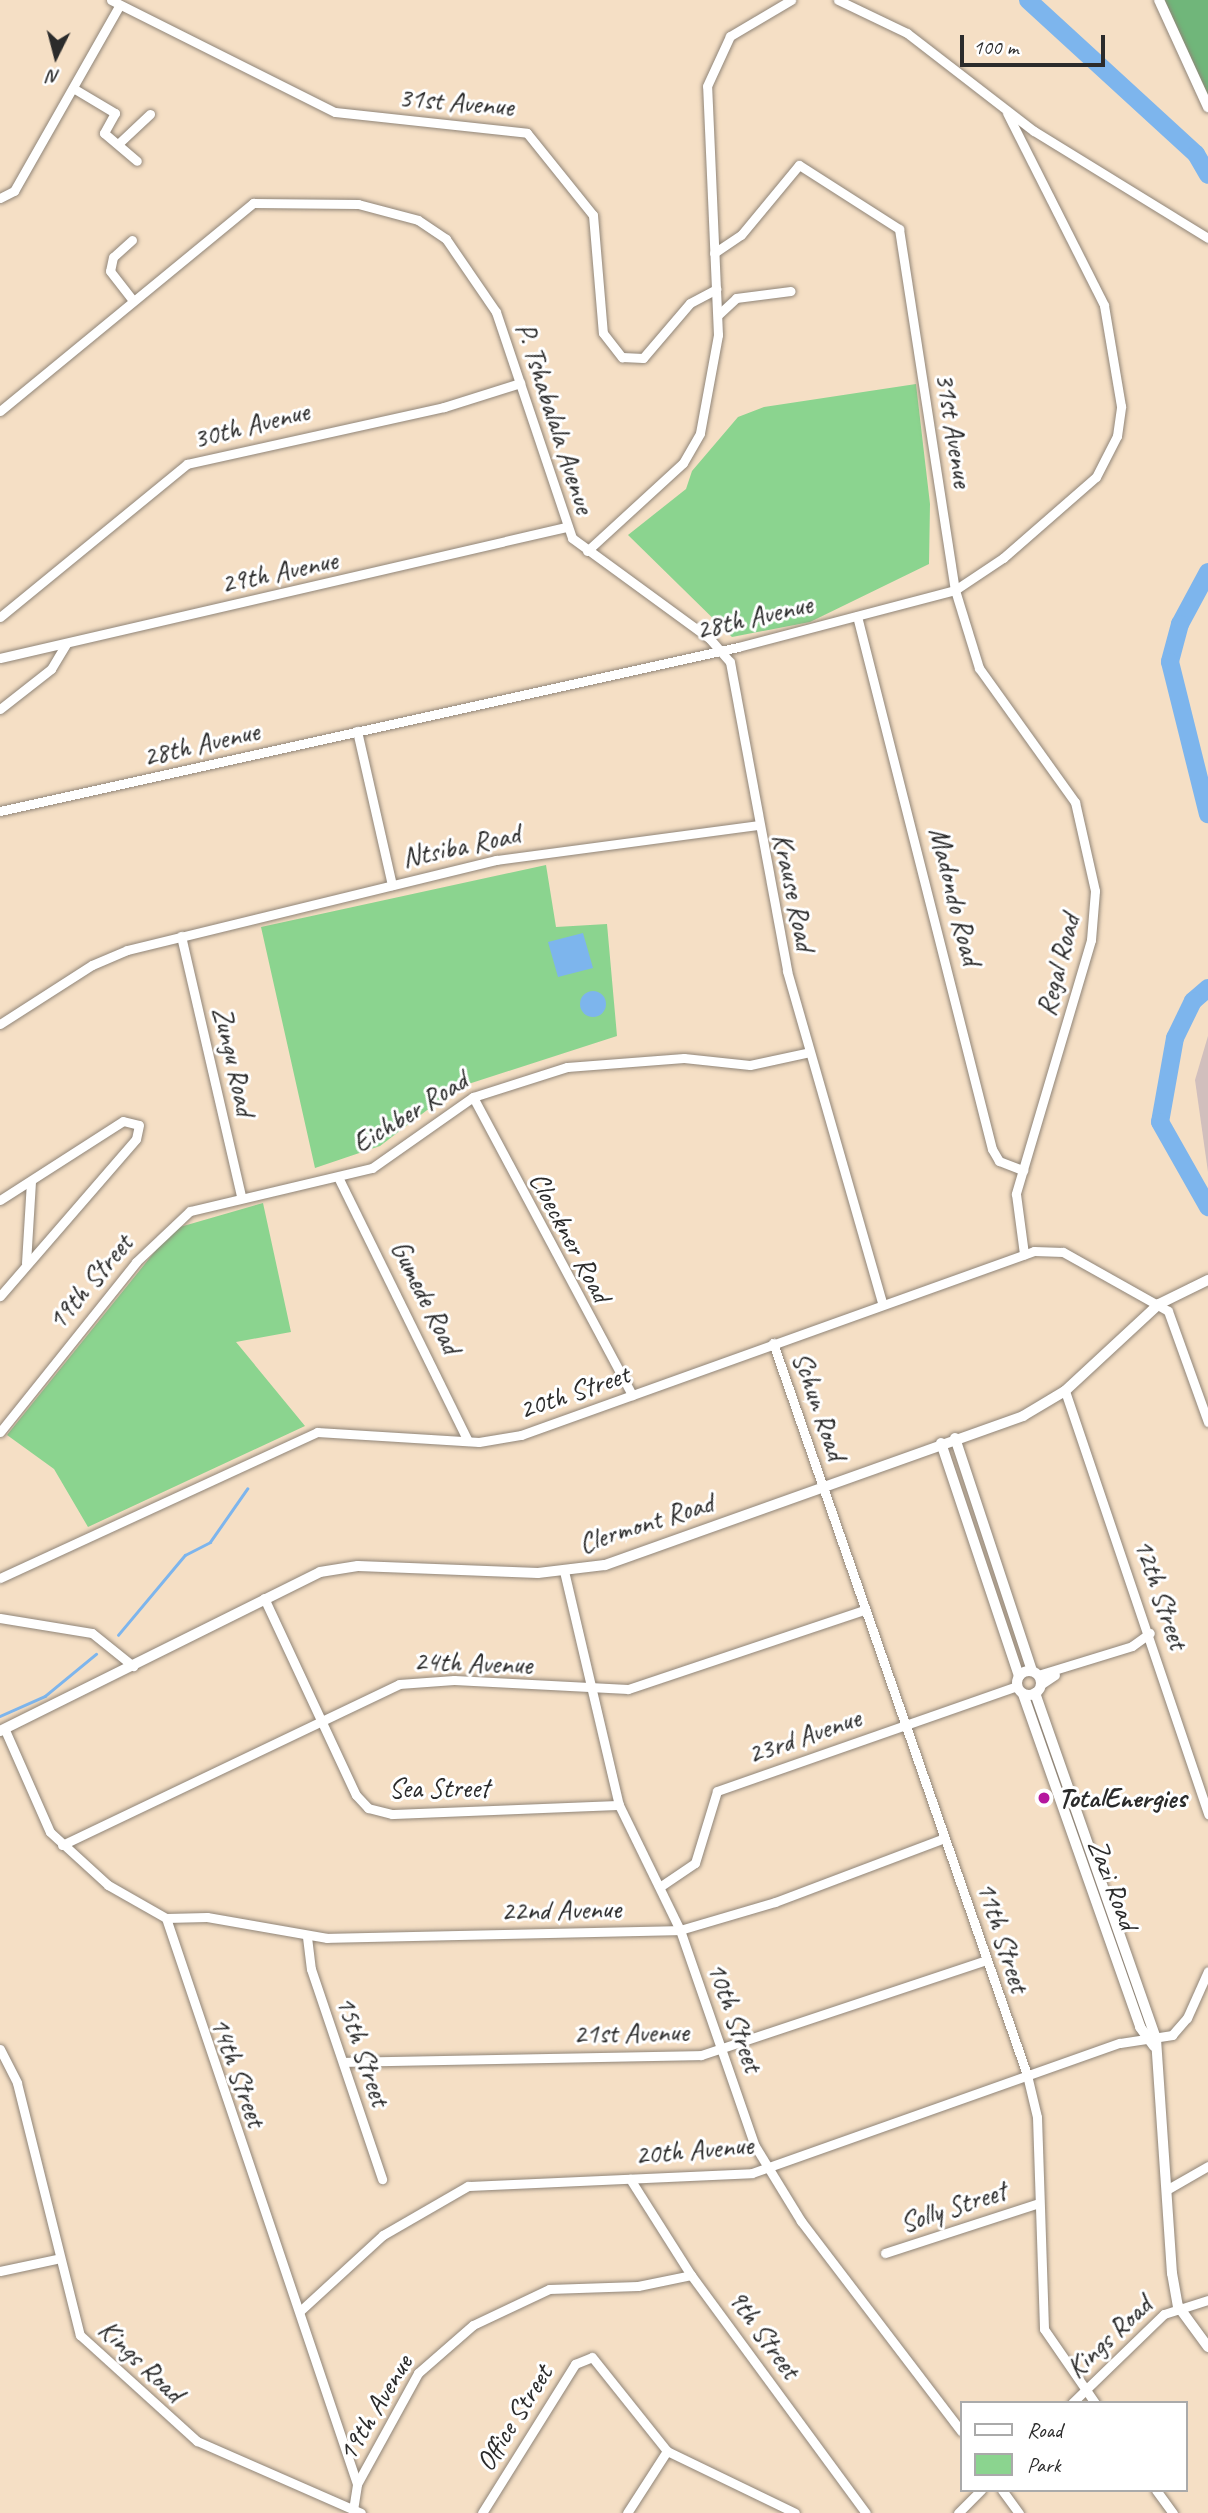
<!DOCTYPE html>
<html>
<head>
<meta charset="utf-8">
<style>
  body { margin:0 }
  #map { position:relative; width:1208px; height:2513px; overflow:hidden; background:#f5dfc5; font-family:Caveat,sans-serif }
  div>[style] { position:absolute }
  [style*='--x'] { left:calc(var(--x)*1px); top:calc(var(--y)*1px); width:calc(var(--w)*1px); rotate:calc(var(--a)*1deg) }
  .industrial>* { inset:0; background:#d1bfbd }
  .green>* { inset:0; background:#8bd48f }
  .forest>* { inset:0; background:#70b67a }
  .water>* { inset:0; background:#7db5ed }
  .round { border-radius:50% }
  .stream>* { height:2.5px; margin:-1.25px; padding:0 1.25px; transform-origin:1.25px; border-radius:1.25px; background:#7db5ed }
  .river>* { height:18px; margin:-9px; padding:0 9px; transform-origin:9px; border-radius:9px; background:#7db5ed }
  .roads { filter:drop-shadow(0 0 2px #908578) drop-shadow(0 0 2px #908578) }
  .minor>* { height:9px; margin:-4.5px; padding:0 4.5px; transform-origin:4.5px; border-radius:4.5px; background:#fff }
  .tertiary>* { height:10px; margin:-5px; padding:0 5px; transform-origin:5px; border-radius:5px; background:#fff }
  .tertiary>.ring { margin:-5px; padding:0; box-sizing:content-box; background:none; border:10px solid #fff; border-radius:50% }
  .dots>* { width:19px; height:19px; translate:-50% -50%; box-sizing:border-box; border:4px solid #fff; border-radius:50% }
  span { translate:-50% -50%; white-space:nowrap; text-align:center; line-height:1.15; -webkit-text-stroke:6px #fff; paint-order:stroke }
  .street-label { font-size:28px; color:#2b2b2b }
  .poi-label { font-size:28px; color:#2b2b2b; font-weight:700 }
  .left { translate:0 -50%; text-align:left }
  .legend { position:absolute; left:960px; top:2401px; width:228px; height:91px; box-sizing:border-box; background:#fff; border:2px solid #aaa; margin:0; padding:9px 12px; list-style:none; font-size:21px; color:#2b2b2b }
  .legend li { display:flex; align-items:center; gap:14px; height:35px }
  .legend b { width:35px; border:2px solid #aaa }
  .north { position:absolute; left:21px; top:21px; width:70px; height:70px; -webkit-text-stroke:5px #fff; paint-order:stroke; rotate:186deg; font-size:19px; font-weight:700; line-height:28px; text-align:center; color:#2b2b2b }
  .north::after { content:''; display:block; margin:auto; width:24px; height:32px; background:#2b2b2b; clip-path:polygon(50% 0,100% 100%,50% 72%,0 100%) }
  .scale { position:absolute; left:960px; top:35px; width:145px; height:32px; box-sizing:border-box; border:4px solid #2b2b2b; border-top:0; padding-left:9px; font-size:21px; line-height:24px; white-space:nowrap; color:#2b2b2b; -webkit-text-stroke:5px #fff; paint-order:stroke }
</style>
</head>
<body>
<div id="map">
  <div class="industrial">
    <div style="clip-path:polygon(1208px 1036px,1208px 1172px,1195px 1080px)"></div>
  </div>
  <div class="green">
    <div style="clip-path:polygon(916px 384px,930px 504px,929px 564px,810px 622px,732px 637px,628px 535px,686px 489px,692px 471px,738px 417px,764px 407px)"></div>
    <div style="clip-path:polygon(546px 865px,556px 927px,607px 924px,617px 1036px,456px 1088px,380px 1146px,315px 1168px,261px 927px)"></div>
    <div style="clip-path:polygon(263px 1203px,291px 1332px,236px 1342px,305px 1426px,88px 1527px,54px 1469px,7px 1435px,173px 1229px)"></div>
  </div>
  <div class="forest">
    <div style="clip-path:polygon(1161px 0,1208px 0,1208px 105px)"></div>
  </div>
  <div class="water">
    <div style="clip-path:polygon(583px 933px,593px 968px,558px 977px,548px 942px)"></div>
    <div class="round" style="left:580px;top:991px;width:26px;height:26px"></div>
  </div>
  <div class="stream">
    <div style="--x:118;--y:1635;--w:104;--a:-50.1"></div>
    <div style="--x:185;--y:1555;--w:28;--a:-27"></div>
    <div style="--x:210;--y:1542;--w:65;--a:-55.1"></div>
    <div style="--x:0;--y:1716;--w:49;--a:-24"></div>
    <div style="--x:45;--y:1696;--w:66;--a:-39.5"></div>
  </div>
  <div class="river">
    <div style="--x:1028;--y:0;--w:228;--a:42.5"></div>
    <div style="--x:1196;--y:154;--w:24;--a:60"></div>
    <div style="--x:1208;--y:572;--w:59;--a:118.3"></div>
    <div style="--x:1180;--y:624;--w:39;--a:105"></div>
    <div style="--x:1170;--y:662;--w:157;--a:76"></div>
    <div style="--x:1208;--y:988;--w:20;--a:139"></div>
    <div style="--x:1193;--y:1001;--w:41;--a:115.9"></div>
    <div style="--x:1175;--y:1038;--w:85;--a:100.1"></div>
    <div style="--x:1160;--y:1122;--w:98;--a:60.5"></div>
  </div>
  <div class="roads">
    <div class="minor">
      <div style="--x:111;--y:0;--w:250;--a:26.6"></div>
      <div style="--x:335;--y:112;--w:193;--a:6.2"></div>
      <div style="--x:527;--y:133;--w:105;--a:51.2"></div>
      <div style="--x:593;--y:215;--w:118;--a:85.2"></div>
      <div style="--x:603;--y:333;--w:31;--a:52"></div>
      <div style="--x:622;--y:357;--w:21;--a:3"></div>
      <div style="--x:643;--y:358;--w:72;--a:-49.5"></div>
      <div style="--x:690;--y:303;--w:30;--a:-28"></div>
      <div style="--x:838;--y:0;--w:76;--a:25.6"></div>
      <div style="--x:907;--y:33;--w:160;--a:37.7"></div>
      <div style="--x:1034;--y:131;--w:204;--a:31.6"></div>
      <div style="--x:73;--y:88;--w:49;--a:30.8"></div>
      <div style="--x:115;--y:113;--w:23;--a:119"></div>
      <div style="--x:104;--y:133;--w:43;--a:40.3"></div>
      <div style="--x:118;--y:144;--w:44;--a:-43.2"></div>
      <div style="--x:0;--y:198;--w:16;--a:-27"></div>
      <div style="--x:14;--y:191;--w:213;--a:-60.4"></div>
      <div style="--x:132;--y:240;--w:25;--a:138"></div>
      <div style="--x:113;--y:257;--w:14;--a:102"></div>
      <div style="--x:110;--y:271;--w:37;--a:52"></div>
      <div style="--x:714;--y:253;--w:32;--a:-34"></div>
      <div style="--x:741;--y:235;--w:91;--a:-50.4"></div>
      <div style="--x:799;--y:165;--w:119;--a:32.6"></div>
      <div style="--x:899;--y:229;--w:365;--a:81.2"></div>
      <div style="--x:955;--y:590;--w:82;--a:72.9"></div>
      <div style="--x:979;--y:668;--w:165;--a:54.4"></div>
      <div style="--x:1075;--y:802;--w:91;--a:77.3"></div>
      <div style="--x:1095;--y:891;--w:49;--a:94.7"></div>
      <div style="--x:1091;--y:940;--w:265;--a:106.5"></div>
      <div style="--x:1016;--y:1194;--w:61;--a:82.4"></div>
      <div style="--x:718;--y:315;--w:25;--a:-43"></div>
      <div style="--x:736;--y:298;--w:55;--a:-7.3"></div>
      <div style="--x:0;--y:411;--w:328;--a:-39.4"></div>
      <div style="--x:253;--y:203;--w:105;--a:0.5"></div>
      <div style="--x:358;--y:204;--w:62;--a:14.9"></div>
      <div style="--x:418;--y:220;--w:34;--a:34"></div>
      <div style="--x:446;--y:239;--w:88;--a:55.6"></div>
      <div style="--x:496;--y:312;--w:238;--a:71.4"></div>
      <div style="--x:572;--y:538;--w:171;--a:36.2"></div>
      <div style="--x:710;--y:639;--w:30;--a:49"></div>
      <div style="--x:730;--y:662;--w:314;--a:79.5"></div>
      <div style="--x:787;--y:971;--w:345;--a:74"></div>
      <div style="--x:587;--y:551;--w:130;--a:-42.5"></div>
      <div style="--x:683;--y:463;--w:34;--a:-60"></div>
      <div style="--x:700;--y:433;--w:100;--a:-79.6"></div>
      <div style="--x:718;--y:335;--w:249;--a:-92.5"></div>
      <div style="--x:707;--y:86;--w:55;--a:-65.3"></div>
      <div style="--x:730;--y:36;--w:71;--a:-30.5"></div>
      <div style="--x:857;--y:616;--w:550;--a:75.79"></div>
      <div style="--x:992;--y:1149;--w:14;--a:60"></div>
      <div style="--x:999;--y:1161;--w:26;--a:21"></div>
      <div style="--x:0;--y:617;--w:242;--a:-39.3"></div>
      <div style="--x:187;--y:464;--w:263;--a:-12.5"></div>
      <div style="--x:444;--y:407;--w:80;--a:-17.5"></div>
      <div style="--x:0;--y:658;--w:581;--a:-13.03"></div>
      <div style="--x:0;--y:709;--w:65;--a:-38.1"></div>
      <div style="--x:51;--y:669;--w:29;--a:-59"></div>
      <div style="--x:357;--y:731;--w:158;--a:77.2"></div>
      <div style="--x:0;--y:811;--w:756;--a:-12.53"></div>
      <div style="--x:738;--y:647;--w:224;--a:-14.7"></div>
      <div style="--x:955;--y:590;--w:58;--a:-33.7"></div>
      <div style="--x:1003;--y:558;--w:123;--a:-41.1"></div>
      <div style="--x:1096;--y:477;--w:46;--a:-62.9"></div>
      <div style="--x:1117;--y:436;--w:30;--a:-82"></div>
      <div style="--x:1121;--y:406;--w:102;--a:-99.6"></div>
      <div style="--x:1104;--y:305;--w:215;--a:-116.8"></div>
      <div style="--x:181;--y:936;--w:267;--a:77"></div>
      <div style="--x:0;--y:1024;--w:109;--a:-32.7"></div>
      <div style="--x:92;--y:965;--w:38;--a:-23"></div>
      <div style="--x:127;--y:950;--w:380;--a:-13.7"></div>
      <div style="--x:496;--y:860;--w:263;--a:-7.6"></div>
      <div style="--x:473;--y:1097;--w:338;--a:61.9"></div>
      <div style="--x:338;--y:1177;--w:294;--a:63.8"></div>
      <div style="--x:0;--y:1200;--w:146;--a:-32.7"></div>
      <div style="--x:123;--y:1121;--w:16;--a:14"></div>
      <div style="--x:139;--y:1125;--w:14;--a:102"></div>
      <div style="--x:136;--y:1139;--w:208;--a:130.9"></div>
      <div style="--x:26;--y:1263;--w:82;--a:-86.5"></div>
      <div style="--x:773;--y:1343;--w:775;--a:70.86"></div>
      <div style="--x:1027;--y:2075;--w:43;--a:76.6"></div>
      <div style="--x:1037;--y:2117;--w:212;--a:88.1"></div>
      <div style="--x:1044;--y:2329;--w:90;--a:55.4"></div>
      <div style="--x:1065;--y:1391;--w:447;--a:71.3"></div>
      <div style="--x:0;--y:1432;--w:218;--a:-51.3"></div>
      <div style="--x:136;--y:1262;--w:74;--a:-43.4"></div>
      <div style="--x:190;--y:1211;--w:187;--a:-13.3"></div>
      <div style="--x:372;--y:1168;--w:123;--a:-35.1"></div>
      <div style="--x:473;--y:1097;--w:99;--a:-17.7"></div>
      <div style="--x:567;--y:1067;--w:117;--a:-4.4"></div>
      <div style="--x:684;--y:1058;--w:66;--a:6.1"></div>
      <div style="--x:750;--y:1065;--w:61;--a:-12.2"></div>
      <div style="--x:564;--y:1571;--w:240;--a:76.8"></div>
      <div style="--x:619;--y:1805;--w:139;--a:64"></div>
      <div style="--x:680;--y:1930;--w:229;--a:70.9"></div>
      <div style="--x:755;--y:2146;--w:88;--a:58.5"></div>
      <div style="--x:801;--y:2221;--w:264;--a:52.7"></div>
      <div style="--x:0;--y:1578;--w:349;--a:-24.7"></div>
      <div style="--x:317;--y:1432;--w:162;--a:3.5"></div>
      <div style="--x:479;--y:1442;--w:43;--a:-9.5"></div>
      <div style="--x:521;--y:1435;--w:545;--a:-19.73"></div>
      <div style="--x:1034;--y:1251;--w:29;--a:2"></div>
      <div style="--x:1063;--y:1252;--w:120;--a:29.3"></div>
      <div style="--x:1168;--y:1311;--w:118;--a:70.2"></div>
      <div style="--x:264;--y:1598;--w:217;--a:65"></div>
      <div style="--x:356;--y:1795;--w:18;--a:47"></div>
      <div style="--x:368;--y:1808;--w:25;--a:14"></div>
      <div style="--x:392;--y:1814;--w:227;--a:-2.3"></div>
      <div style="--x:0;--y:1618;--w:93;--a:9.3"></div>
      <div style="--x:92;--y:1633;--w:53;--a:38.8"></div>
      <div style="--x:1038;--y:1675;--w:98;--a:-17.1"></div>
      <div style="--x:1132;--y:1646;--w:22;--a:-36"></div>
      <div style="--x:1040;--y:1685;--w:18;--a:-34"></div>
      <div style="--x:5;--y:1730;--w:111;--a:66.2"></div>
      <div style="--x:50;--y:1832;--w:79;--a:42.4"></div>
      <div style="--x:108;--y:1885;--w:67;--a:29.6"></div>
      <div style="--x:166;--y:1918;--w:597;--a:71.35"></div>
      <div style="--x:62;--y:1845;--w:373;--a:-25.5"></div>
      <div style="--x:399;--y:1684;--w:55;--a:-4.2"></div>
      <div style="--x:454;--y:1680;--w:174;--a:3"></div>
      <div style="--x:628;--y:1689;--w:249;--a:-18.5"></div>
      <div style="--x:661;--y:1886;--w:41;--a:-34.1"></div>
      <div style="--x:695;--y:1863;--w:75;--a:-73"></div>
      <div style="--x:717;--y:1791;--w:318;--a:-19.3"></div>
      <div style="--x:166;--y:1918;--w:41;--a:-1.4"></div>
      <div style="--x:207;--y:1917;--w:122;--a:9.9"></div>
      <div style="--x:327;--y:1938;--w:353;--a:-1.3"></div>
      <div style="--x:680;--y:1930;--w:99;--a:-16.4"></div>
      <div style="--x:775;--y:1902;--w:181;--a:-20.7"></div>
      <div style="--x:307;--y:1937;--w:32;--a:83"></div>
      <div style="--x:311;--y:1969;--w:222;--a:71.3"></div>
      <div style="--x:0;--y:2049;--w:38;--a:63"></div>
      <div style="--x:17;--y:2083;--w:260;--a:76"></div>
      <div style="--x:80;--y:2335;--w:158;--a:42.2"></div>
      <div style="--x:197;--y:2441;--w:179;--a:23.7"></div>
      <div style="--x:343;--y:2062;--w:358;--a:-1.1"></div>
      <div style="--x:701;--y:2055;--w:301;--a:-18.4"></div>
      <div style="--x:630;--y:2179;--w:114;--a:57.6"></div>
      <div style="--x:691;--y:2275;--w:295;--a:53.7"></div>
      <div style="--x:1168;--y:2189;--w:46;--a:-29.9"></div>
      <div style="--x:885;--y:2253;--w:159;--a:-18"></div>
      <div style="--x:0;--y:2271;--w:57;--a:-12.1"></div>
      <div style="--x:300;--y:2311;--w:113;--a:-42.5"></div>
      <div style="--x:383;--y:2235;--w:98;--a:-30"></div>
      <div style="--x:468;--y:2186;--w:284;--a:-2.6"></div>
      <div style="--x:752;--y:2173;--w:390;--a:-19.5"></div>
      <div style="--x:1120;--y:2043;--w:53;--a:-8.7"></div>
      <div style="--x:1172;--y:2035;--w:23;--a:-49"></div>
      <div style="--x:1187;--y:2018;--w:51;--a:-65.9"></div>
      <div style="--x:1072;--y:2403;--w:128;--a:-44.1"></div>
      <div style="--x:1164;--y:2314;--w:46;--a:-17.7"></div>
      <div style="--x:1002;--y:2490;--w:29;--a:54"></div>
      <div style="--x:1156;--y:2490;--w:29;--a:54"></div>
      <div style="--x:353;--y:2510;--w:26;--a:-81"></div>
      <div style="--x:357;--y:2484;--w:127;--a:-61.2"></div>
      <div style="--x:418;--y:2373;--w:73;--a:-41.1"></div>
      <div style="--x:473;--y:2325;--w:84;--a:-25.3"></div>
      <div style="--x:549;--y:2289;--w:89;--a:-1.9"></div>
      <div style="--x:638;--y:2286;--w:54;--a:-11.7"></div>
      <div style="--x:482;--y:2513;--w:176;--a:-58"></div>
      <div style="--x:575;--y:2364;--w:18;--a:-22"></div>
      <div style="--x:592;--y:2357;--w:120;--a:51.4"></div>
      <div style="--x:667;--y:2451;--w:142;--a:25.8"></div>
      <div style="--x:627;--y:2513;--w:74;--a:-57.2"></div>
      <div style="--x:958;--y:2513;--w:33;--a:-45"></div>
    </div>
    <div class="tertiary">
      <div style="--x:1159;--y:0;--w:118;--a:65.4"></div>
      <div style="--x:955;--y:1438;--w:245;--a:71.7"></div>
      <div style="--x:941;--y:1443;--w:246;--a:71.5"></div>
      <div class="ring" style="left:1017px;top:1671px;width:14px;height:14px"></div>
      <div style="--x:1035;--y:1693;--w:367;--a:70.7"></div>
      <div style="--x:1156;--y:2039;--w:235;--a:86.1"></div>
      <div style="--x:1172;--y:2273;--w:34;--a:80"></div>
      <div style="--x:1178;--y:2306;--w:51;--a:53.8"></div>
      <div style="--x:1023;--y:1694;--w:353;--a:70.6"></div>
      <div style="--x:1140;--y:2027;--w:24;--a:54"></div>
      <div style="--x:0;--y:1731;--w:357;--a:-26.4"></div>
      <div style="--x:320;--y:1572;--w:38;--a:-9"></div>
      <div style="--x:358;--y:1566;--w:180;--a:2.2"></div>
      <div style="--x:538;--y:1573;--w:67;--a:-6.8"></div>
      <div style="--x:605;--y:1565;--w:444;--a:-19.6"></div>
      <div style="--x:1023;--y:1416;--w:49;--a:-30.8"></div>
      <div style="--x:1065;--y:1391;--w:128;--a:-42.8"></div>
      <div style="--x:1159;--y:1304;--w:55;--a:-26.1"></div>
    </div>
  </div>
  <div class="dots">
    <div style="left:1044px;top:1798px;background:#b5179e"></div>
  </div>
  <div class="street-label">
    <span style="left:456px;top:102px;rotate:5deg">31st Avenue</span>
    <span style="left:555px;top:418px;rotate:72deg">P. Tshabalala Avenue</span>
    <span style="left:251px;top:425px;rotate:-14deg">30th Avenue</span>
    <span style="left:954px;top:430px;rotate:81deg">31st Avenue</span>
    <span style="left:279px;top:572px;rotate:-12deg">29th Avenue</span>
    <span style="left:754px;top:617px;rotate:-13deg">28th Avenue</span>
    <span style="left:201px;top:744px;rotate:-13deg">28th Avenue</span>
    <span style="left:461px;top:846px;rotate:-12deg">Ntsiba Road</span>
    <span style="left:794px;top:892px;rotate:78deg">Krause Road</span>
    <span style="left:955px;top:896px;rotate:76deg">Madondo Road</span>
    <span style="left:1058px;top:965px;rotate:-76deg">Regal Road</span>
    <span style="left:234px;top:1061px;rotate:77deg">Zungu Road</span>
    <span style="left:410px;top:1112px;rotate:-32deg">Eichber Road</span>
    <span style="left:570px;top:1237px;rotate:62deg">Cloeckner Road</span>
    <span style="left:90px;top:1282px;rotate:-50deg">19th Street</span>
    <span style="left:426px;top:1297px;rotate:63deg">Gumede Road</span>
    <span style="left:574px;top:1392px;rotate:-19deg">20th Street</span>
    <span style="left:819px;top:1406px;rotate:71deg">Schun Road</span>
    <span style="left:646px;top:1523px;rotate:-18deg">Clermont Road</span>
    <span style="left:1161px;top:1594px;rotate:71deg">12th Street</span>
    <span style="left:473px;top:1663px;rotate:2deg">24th Avenue</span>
    <span style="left:804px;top:1736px;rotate:-19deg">23rd Avenue</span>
    <span style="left:439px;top:1788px">Sea Street</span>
    <span style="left:1113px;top:1884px;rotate:69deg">Zazi Road</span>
    <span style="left:561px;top:1910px;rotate:-1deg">22nd Avenue</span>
    <span style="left:1003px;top:1937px;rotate:72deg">11th Street</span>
    <span style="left:735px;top:2017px;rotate:70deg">10th Street</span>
    <span style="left:631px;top:2033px;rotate:-1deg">21st Avenue</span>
    <span style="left:363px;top:2051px;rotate:71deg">15th Street</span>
    <span style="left:238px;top:2072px;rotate:70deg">14th Street</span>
    <span style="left:694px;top:2150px;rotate:-5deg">20th Avenue</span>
    <span style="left:953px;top:2207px;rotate:-18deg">Solly Street</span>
    <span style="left:764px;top:2334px;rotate:54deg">9th Street</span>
    <span style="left:1109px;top:2337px;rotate:-43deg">Kings Road</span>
    <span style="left:141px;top:2361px;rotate:44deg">Kings Road</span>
    <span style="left:375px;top:2408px;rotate:-59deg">19th Avenue</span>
    <span style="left:514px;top:2418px;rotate:-58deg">Office Street</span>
  </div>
  <div class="poi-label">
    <span class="left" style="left:1058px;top:1798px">TotalEnergies</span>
  </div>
  <ul class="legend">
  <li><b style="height:9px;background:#fff"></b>Road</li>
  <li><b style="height:19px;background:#8bd48f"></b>Park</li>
  </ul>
  <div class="north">N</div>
  <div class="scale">100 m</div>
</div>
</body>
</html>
